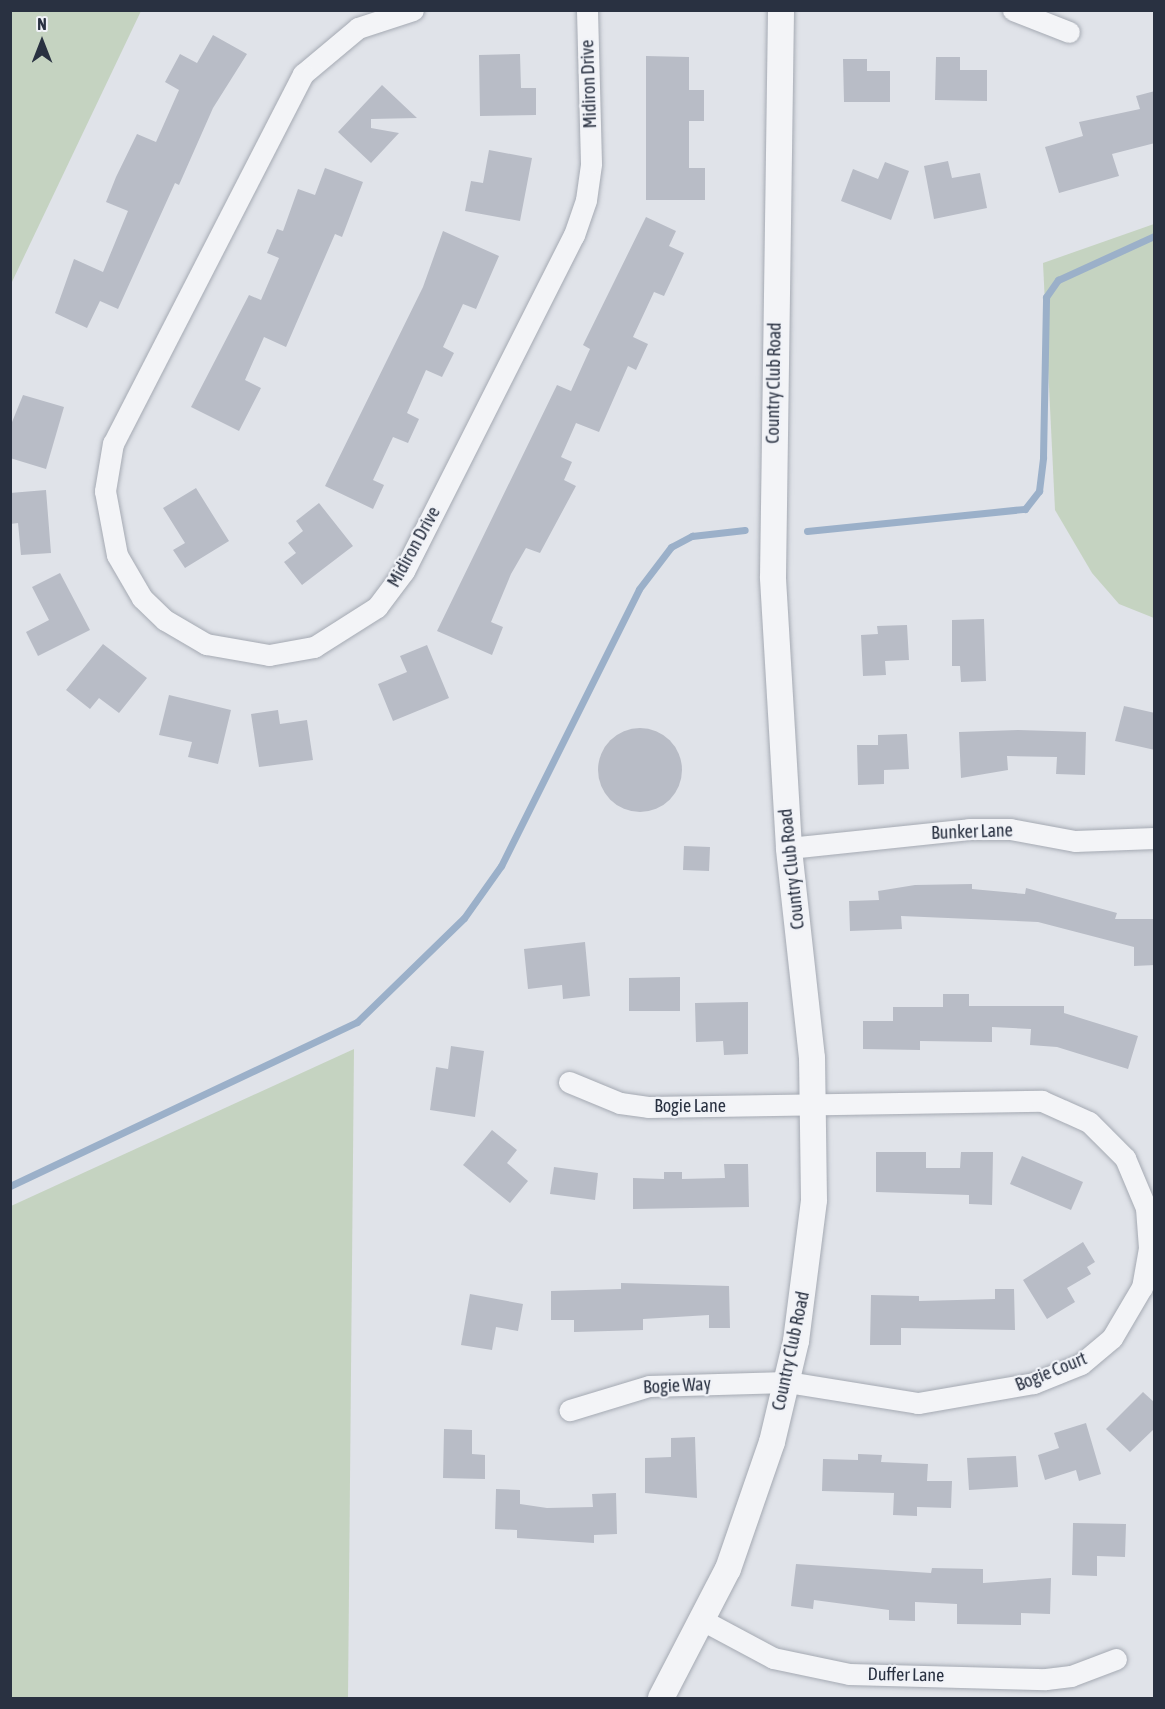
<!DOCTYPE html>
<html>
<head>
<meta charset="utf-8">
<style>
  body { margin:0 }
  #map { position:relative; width:1165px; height:1709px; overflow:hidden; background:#e0e3e9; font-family:"Asap Condensed",sans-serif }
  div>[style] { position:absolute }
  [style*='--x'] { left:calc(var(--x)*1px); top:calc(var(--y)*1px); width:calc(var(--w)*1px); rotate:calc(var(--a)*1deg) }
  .green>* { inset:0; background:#c5d3c1 }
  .stream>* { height:7px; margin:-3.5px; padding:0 3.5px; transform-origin:3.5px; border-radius:3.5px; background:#9bb0c9 }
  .building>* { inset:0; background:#b8bcc6 }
  .round { border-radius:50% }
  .roads { filter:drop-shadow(0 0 2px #a5aab3) drop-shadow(0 0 2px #a5aab3) }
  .minor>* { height:21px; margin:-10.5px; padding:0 10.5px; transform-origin:10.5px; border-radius:10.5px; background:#f3f4f7 }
  .tertiary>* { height:26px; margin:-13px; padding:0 13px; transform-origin:13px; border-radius:13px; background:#f3f4f7 }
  span { translate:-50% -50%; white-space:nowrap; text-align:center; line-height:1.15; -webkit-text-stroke:4.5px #f0f2f7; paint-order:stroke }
  .street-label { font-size:18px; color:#293141 }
  .frame { position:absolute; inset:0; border:12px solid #293141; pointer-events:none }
  .north { position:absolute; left:12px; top:12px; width:60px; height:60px; -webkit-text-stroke:4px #f0f2f7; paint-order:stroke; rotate:0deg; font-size:16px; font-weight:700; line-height:24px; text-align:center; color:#293141 }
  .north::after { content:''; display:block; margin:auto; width:21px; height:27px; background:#293141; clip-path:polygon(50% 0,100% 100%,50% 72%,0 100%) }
</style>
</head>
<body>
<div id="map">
  <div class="green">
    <div style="clip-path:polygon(11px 10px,141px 11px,11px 284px,10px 11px)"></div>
    <div style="clip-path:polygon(1154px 224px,1154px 618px,1119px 604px,1092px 573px,1055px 510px,1043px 263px)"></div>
    <div style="clip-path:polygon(354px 1049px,348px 1698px,11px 1698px,11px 1206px)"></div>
  </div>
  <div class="stream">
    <div style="--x:807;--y:531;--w:219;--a:-5.8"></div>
    <div style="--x:1025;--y:509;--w:23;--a:-52"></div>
    <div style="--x:1039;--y:491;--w:34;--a:-83"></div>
    <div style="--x:1043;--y:457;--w:160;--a:-88.9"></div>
    <div style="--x:1046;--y:297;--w:21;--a:-55"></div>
    <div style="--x:1058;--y:280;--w:106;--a:-24.6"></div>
    <div style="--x:10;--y:1186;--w:384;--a:-25.3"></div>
    <div style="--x:357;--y:1022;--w:149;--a:-44.2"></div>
    <div style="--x:464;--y:918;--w:64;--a:-54.6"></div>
    <div style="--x:501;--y:866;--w:309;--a:-63.5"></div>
    <div style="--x:639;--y:589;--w:53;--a:-52.7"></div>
    <div style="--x:671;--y:547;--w:24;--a:-28"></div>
    <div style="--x:692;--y:536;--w:53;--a:-6.5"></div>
  </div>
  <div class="building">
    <div style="clip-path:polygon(213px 35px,247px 54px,213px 108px,179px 185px,175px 183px,118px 309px,100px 301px,87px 328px,55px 313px,74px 259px,103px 272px,128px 211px,106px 202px,116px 177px,137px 134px,156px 142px,179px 90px,165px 82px,180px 54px,197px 63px)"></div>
    <div style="clip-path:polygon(520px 54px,521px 88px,536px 88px,536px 115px,480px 116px,479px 55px)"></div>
    <div style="clip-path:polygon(646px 56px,689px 57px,689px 90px,704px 90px,704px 121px,689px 121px,689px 168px,705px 168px,705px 200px,646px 200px)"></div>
    <div style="clip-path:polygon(936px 57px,960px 57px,960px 70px,987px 70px,987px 101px,935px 100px)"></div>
    <div style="clip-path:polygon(843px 59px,867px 59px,867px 71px,890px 71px,890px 102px,844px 102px)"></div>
    <div style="clip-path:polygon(382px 85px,417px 118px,371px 119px,371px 128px,399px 133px,371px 163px,338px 132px)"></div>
    <div style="clip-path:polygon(1155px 91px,1155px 143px,1112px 154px,1119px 176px,1059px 193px,1045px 147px,1083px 136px,1079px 122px,1140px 109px,1136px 96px)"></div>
    <div style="clip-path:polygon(489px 150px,532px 158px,520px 221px,465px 211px,471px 181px,483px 183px)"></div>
    <div style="clip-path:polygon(948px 161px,952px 178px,980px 173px,987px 208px,934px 219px,924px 166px)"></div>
    <div style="clip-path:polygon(885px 162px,909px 171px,891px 220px,841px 201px,853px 169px,878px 179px)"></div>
    <div style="clip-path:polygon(325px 168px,363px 182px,342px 237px,335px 234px,286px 347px,264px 337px,245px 380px,261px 388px,239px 431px,191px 407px,249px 295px,261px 300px,279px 258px,267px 253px,277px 229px,283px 231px,298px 189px,315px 195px)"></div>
    <div style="clip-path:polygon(646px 217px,676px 231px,669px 246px,684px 253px,664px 296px,654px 292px,633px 337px,648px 344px,636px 370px,628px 366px,599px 432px,576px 423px,561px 457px,572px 462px,564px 480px,576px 486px,540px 553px,526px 548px,511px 574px,491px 622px,503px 627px,492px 655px,437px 631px,557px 385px,571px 391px,590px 349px,583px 345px)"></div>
    <div style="clip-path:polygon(443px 231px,499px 256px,476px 309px,463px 304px,443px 347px,454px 353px,442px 377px,426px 370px,407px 413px,419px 419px,408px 443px,393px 437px,373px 480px,384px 485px,373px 509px,325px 486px,423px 287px)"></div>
    <div style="clip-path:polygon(23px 395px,64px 407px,46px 469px,10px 458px,10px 427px)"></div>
    <div style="clip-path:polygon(196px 488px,229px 541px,185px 568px,173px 550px,185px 543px,163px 508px)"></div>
    <div style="clip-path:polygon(46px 490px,51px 553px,21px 555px,18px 523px,10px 524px,10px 493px)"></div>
    <div style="clip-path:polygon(319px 503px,353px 546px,302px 585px,284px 562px,296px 553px,288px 543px,303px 531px,296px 521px)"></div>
    <div style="clip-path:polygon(60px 573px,90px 630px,38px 656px,26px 632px,49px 620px,32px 587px)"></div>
    <div style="clip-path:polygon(984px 619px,986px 681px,961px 682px,960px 666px,952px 666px,952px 620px)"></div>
    <div style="clip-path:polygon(907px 625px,909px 660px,885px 661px,886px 675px,863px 676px,861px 635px,878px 634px,877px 626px)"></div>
    <div style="clip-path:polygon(103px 644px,147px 678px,119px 713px,99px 698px,90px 709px,66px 690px)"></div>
    <div style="clip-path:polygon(427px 645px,449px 698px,393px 721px,378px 684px,407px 672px,400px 656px)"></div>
    <div style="clip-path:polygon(169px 695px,231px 710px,218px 764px,188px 757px,192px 742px,159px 735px)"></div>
    <div style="clip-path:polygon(1124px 706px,1155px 713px,1155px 750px,1115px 741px)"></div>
    <div style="clip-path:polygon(278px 710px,280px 724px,307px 720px,313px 760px,259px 767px,251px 714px)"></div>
    <div class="round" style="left:598px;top:728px;width:84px;height:84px"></div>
    <div style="clip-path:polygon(1018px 730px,1086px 732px,1085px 775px,1056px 774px,1057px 757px,1007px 756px,1008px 770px,961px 778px,959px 732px)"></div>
    <div style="clip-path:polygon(907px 734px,909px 769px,884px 770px,884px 784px,858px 785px,857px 745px,878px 745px,878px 735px)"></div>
    <div style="clip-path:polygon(684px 846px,710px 847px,709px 871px,683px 870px)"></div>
    <div style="clip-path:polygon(972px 884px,972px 889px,1025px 894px,1026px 888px,1117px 913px,1115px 919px,1155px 919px,1155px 965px,1134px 966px,1134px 947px,1038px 922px,901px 916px,902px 929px,850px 931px,849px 901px,879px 900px,878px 891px,915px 885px)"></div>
    <div style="clip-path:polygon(585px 942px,590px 996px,563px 999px,562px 985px,528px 989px,524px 949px)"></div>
    <div style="clip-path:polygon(680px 977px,680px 1011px,629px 1011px,629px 978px)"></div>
    <div style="clip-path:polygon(943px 994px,969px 994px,969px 1006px,1064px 1006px,1064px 1013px,1138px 1036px,1128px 1069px,1057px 1047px,1030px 1045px,1031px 1029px,992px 1027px,992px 1042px,920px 1041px,920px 1050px,863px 1049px,863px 1021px,893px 1021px,893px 1007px,943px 1007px)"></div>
    <div style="clip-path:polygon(748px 1002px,748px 1054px,724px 1055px,723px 1041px,696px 1042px,695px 1003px)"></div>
    <div style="clip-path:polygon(451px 1046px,484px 1051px,475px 1117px,430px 1110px,436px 1067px,448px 1069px)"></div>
    <div style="clip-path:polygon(492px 1130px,517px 1150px,507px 1163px,528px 1181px,510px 1203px,463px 1165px)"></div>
    <div style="clip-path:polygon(876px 1152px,926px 1152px,926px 1168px,960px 1168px,961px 1152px,993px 1152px,992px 1205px,969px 1204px,969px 1195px,876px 1192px)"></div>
    <div style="clip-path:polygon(1022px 1156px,1083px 1182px,1071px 1210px,1010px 1184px)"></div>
    <div style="clip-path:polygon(724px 1164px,748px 1164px,749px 1207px,633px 1209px,633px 1178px,664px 1179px,664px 1172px,682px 1172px,682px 1179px,725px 1178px)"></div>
    <div style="clip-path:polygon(554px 1167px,598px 1173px,595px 1200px,550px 1194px)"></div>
    <div style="clip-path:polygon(1083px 1242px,1095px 1262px,1087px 1267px,1091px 1274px,1067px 1288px,1075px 1302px,1047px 1319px,1023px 1280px)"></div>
    <div style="clip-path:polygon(621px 1283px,729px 1286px,730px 1328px,709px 1328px,709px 1315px,643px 1319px,643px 1330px,574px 1332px,574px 1320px,551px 1320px,551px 1291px,621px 1289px)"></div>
    <div style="clip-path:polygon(995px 1289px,1014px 1289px,1015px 1330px,901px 1328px,901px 1345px,870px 1345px,871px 1295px,919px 1296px,919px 1301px,995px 1299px)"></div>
    <div style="clip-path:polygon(470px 1294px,523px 1304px,518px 1331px,496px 1327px,492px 1350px,461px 1345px)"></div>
    <div style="clip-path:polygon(1143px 1392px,1155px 1403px,1155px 1428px,1130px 1452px,1106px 1429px)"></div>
    <div style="clip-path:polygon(1086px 1423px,1101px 1474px,1079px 1481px,1076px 1470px,1045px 1480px,1038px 1455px,1059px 1448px,1054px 1433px)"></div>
    <div style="clip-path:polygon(444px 1429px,472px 1430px,472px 1454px,485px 1455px,485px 1479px,443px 1478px)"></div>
    <div style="clip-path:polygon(695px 1437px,697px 1498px,645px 1493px,645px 1458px,671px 1457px,671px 1438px)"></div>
    <div style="clip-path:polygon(858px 1454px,882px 1455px,881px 1462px,928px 1464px,927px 1481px,952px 1481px,951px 1508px,917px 1507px,917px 1516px,893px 1515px,894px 1493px,822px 1491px,823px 1459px,858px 1460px)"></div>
    <div style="clip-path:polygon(1016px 1456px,1018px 1487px,969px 1490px,967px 1458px)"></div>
    <div style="clip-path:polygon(496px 1489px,520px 1490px,520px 1504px,547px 1508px,593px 1507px,592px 1494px,616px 1493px,617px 1534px,594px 1535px,594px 1543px,517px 1538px,517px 1530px,495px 1529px)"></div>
    <div style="clip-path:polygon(1073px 1523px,1126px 1524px,1125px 1557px,1097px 1556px,1097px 1576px,1072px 1575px)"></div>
    <div style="clip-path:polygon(796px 1564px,931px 1573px,932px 1568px,983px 1569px,983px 1583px,1051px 1578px,1050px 1614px,1021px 1613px,1021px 1625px,957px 1624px,957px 1604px,915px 1602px,915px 1621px,889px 1620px,889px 1610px,814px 1600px,813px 1609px,791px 1606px)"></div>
  </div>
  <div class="roads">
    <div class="minor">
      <div style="--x:413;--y:10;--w:58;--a:161.9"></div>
      <div style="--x:358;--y:28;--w:72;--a:140.1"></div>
      <div style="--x:303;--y:74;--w:415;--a:117.2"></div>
      <div style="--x:113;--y:443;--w:49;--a:99.5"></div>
      <div style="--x:105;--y:491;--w:65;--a:79.4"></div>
      <div style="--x:117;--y:555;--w:50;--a:59.8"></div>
      <div style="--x:142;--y:598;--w:32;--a:44"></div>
      <div style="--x:165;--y:620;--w:48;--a:30.3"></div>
      <div style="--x:206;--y:644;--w:64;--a:9.9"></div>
      <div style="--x:269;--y:655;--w:46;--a:-10.1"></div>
      <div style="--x:314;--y:647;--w:75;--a:-32.4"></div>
      <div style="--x:377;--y:607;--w:45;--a:-53.1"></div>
      <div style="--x:404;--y:571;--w:377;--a:-63.2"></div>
      <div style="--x:574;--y:235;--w:37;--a:-71"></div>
      <div style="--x:586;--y:200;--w:37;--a:-82"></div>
      <div style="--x:591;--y:163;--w:153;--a:-91.5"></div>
      <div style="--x:1013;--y:10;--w:60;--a:21.4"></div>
      <div style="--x:789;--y:848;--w:181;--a:-6"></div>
      <div style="--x:969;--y:829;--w:41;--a:0"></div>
      <div style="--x:1010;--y:829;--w:66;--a:10.5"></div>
      <div style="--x:1075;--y:841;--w:79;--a:-2.2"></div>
      <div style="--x:569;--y:1082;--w:55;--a:22.4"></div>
      <div style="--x:620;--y:1103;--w:28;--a:8"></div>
      <div style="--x:648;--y:1107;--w:394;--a:-0.9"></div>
      <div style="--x:1042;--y:1101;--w:51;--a:24.1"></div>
      <div style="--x:1089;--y:1122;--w:51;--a:45"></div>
      <div style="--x:1125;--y:1158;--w:54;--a:67.2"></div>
      <div style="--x:1146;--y:1208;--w:40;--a:85.7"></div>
      <div style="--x:1149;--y:1248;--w:40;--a:100"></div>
      <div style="--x:1142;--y:1287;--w:59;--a:120.5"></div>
      <div style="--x:1112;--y:1338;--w:40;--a:140"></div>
      <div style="--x:1081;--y:1364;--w:51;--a:158"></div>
      <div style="--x:1034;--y:1383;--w:118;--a:170.2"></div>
      <div style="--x:918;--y:1403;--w:133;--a:-170.9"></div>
      <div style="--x:787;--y:1382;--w:138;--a:178.3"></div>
      <div style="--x:649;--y:1386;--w:83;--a:163.1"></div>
      <div style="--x:704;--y:1621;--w:78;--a:28.2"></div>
      <div style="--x:773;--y:1658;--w:78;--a:11.9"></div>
      <div style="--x:849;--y:1674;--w:197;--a:1.5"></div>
      <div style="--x:1046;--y:1679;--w:25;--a:-7"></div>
      <div style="--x:1071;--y:1676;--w:48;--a:-20.7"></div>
    </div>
    <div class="tertiary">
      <div style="--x:661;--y:1698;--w:145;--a:-62.6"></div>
      <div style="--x:728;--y:1569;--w:134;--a:-70.9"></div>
      <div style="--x:772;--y:1442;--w:104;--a:-76.6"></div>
      <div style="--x:796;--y:1341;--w:142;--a:-82.7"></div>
      <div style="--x:814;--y:1200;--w:142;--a:-90.8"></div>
      <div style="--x:812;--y:1058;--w:211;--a:-96.3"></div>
      <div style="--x:789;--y:848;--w:271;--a:-93.4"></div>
      <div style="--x:773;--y:577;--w:567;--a:-89.19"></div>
    </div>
  </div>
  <div class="street-label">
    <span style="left:589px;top:84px;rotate:-92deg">Midiron Drive</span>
    <span style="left:774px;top:383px;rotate:-89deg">Country Club Road</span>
    <span style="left:414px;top:547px;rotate:-61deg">Midiron Drive</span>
    <span style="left:972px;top:832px;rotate:-2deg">Bunker Lane</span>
    <span style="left:792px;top:869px;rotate:-96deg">Country Club Road</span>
    <span style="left:690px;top:1106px">Bogie Lane</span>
    <span style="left:791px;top:1351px;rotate:-78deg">Country Club Road</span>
    <span style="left:1051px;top:1372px;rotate:-22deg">Bogie Court</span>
    <span style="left:677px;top:1386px;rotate:-3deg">Bogie Way</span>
    <span style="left:906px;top:1675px;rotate:1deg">Duffer Lane</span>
  </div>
  <div class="frame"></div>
  <div class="north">N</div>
</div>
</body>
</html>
